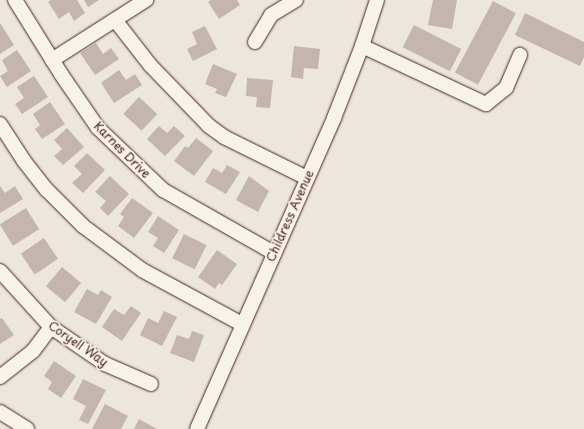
<!DOCTYPE html>
<style>
body{margin:0}
#map{position:relative;width:584px;height:429px;overflow:hidden;background:#ece6dd;font-family:"Playpen Sans",sans-serif}
div>[style]{position:absolute}
.building>*{inset:0;background:#c4b5b0;transform-origin:0 0}
.roads{filter:drop-shadow(0 0 1px #4a1f2b) drop-shadow(0 0 1px #4a1f2b)}
.minor>*{height:14px;margin:-7px;padding:0 7px;transform-origin:7px;border-radius:7px;background:#f7f3e8}
span{translate:-50% -50%;white-space:nowrap;text-align:center;line-height:1.15;-webkit-text-stroke:3.5px #f7f3e8;paint-order:stroke}
.street-label{font-size:12px;color:#4a1f2b}
</style>
<div id="map">
<div class="building">
<div style="clip-path:polygon(51px 0,77px 0,85px 13px,74px 21px,69px 12px,59px 19px,48px 2px)"></div>
<div style="clip-path:polygon(84px 0,99px 0,88px 7px)"></div>
<div style="clip-path:polygon(211px 0,237px 0,240px 5px,219px 19px,208px 2px)"></div>
<div style="clip-path:polygon(433px 0,457px 0,452px 29px,428px 25px)"></div>
<div style="left:493px;top:1px;width:26px;height:81px;rotate:28deg"></div>
<div style="clip-path:polygon(525px 13px,584px 42px,584px 57px,580px 66px,515px 35px)"></div>
<div style="clip-path:polygon(0 23px,14px 45px,0 54px)"></div>
<div style="left:414px;top:25px;width:53px;height:25px;rotate:27deg"></div>
<div style="clip-path:polygon(205px 26px,217px 49px,193px 61px,187px 49px,197px 44px,192px 32px)"></div>
<div style="clip-path:polygon(96px 43px,103px 54px,111px 48px,119px 59px,95px 75px,80px 53px)"></div>
<div style="clip-path:polygon(294px 46px,320px 49px,318px 69px,304px 68px,303px 79px,291px 77px)"></div>
<div style="clip-path:polygon(17px 50px,31px 71px,7px 87px,0 76px,8px 71px,2px 60px)"></div>
<div style="clip-path:polygon(213px 64px,237px 74px,226px 97px,215px 93px,217px 89px,205px 84px)"></div>
<div style="clip-path:polygon(119px 70px,126px 80px,135px 74px,142px 85px,114px 103px,101px 83px)"></div>
<div style="clip-path:polygon(34px 76px,48px 97px,22px 114px,15px 104px,24px 98px,17px 87px)"></div>
<div style="clip-path:polygon(247px 78px,273px 80px,270px 108px,256px 107px,257px 97px,246px 96px)"></div>
<div style="left:139px;top:97px;width:25px;height:23px;rotate:43deg"></div>
<div style="clip-path:polygon(50px 102px,65px 124px,42px 139px,35px 129px,40px 125px,33px 114px)"></div>
<div style="clip-path:polygon(159px 126px,167px 133px,174px 126px,185px 136px,165px 156px,147px 139px)"></div>
<div style="clip-path:polygon(67px 128px,84px 147px,63px 165px,54px 156px,62px 149px,54px 140px)"></div>
<div style="clip-path:polygon(196px 138px,213px 151px,194px 176px,174px 161px,185px 146px,188px 148px)"></div>
<div style="clip-path:polygon(87px 153px,105px 170px,83px 193px,72px 183px,82px 174px,74px 166px)"></div>
<div style="clip-path:polygon(227px 165px,240px 172px,226px 194px,205px 182px,213px 168px,222px 173px)"></div>
<div style="clip-path:polygon(110px 176px,129px 194px,108px 216px,100px 208px,106px 201px,95px 192px)"></div>
<div style="clip-path:polygon(249px 176px,269px 191px,258px 212px,236px 200px)"></div>
<div style="clip-path:polygon(0 186px,5px 193px,15px 186px,23px 199px,0 213px)"></div>
<div style="clip-path:polygon(132px 198px,153px 213px,134px 238px,118px 226px,124px 217px,120px 214px)"></div>
<div style="left:26px;top:208px;width:25px;height:31px;rotate:58deg"></div>
<div style="clip-path:polygon(158px 216px,179px 230px,164px 253px,153px 246px,158px 238px,148px 232px)"></div>
<div style="left:184px;top:234px;width:25px;height:27px;rotate:26deg"></div>
<div style="left:44px;top:238px;width:25px;height:28px;rotate:56deg"></div>
<div style="clip-path:polygon(217px 250px,237px 264px,222px 285px,219px 283px,215px 289px,198px 277px)"></div>
<div style="left:62px;top:267px;width:25px;height:25px;rotate:40deg"></div>
<div style="clip-path:polygon(87px 289px,98px 295px,101px 290px,112px 297px,96px 324px,74px 312px)"></div>
<div style="clip-path:polygon(131px 306px,141px 313px,122px 341px,102px 327px,114px 309px,124px 315px)"></div>
<div style="clip-path:polygon(164px 311px,177px 317px,162px 346px,140px 335px,148px 318px,158px 323px)"></div>
<div style="clip-path:polygon(2px 318px,14px 335px,0 344px,0 319px)"></div>
<div style="clip-path:polygon(192px 331px,204px 335px,194px 362px,170px 353px,177px 335px,189px 339px)"></div>
<div style="clip-path:polygon(54px 361px,76px 376px,61px 398px,48px 389px,52px 382px,44px 376px)"></div>
<div style="clip-path:polygon(83px 379px,106px 390px,88px 424px,79px 420px,86px 406px,73px 399px)"></div>
<div style="clip-path:polygon(105px 404px,128px 416px,121px 429px,92px 429px)"></div>
<div style="clip-path:polygon(139px 419px,157px 429px,134px 429px)"></div>
</div>
<div class="roads">
<div class="minor">
<div style="left:15px;top:0;width:87px;rotate:58.1deg"></div>
<div style="left:61px;top:74px;width:65px;rotate:55.6deg"></div>
<div style="left:98px;top:128px;width:90px;rotate:43.6deg"></div>
<div style="left:163px;top:190px;width:128px;rotate:29.6deg"></div>
<div style="left:115px;top:20px;width:58px;rotate:52deg"></div>
<div style="left:151px;top:66px;width:83px;rotate:46deg"></div>
<div style="left:209px;top:126px;width:19px;rotate:36deg"></div>
<div style="left:224px;top:137px;width:93px;rotate:26.3deg"></div>
<div style="left:255px;top:42px;width:31px;rotate:-59deg"></div>
<div style="left:271px;top:15px;width:29px;rotate:-31deg"></div>
<div style="left:362px;top:46px;width:137px;rotate:25.1deg"></div>
<div style="left:486px;top:104px;width:26px;rotate:-39deg"></div>
<div style="left:506px;top:88px;width:36px;rotate:-67deg"></div>
<div style="left:52px;top:60px;width:112px;rotate:-32.6deg"></div>
<div style="left:0;top:124px;width:44px;rotate:57deg"></div>
<div style="left:24px;top:161px;width:37px;rotate:52deg"></div>
<div style="left:47px;top:190px;width:51px;rotate:45deg"></div>
<div style="left:83px;top:226px;width:74px;rotate:36.7deg"></div>
<div style="left:142px;top:270px;width:114px;rotate:28.4deg"></div>
<div style="left:0;top:271px;width:76px;rotate:47.7deg"></div>
<div style="left:51px;top:327px;width:65px;rotate:34.4deg"></div>
<div style="left:105px;top:364px;width:50px;rotate:23.5deg"></div>
<div style="left:0;top:377px;width:42px;rotate:-38.2deg"></div>
<div style="left:33px;top:351px;width:30px;rotate:-53deg"></div>
<div style="left:0;top:412px;width:32px;rotate:32deg"></div>
<div style="left:197px;top:429px;width:340px;rotate:-66.2deg"></div>
<div style="left:334px;top:118px;width:77px;rotate:-68.7deg"></div>
<div style="left:362px;top:46px;width:48px;rotate:-71.9deg"></div>
</div>
</div>
<div class="street-label">
<span style="left:122px;top:150px;rotate:45deg">Karnes Drive</span>
<span style="left:290px;top:216px;rotate:-66deg">Childress Avenue</span>
<span style="left:78px;top:344px;rotate:35deg">Coryell Way</span>
</div>
</div>
